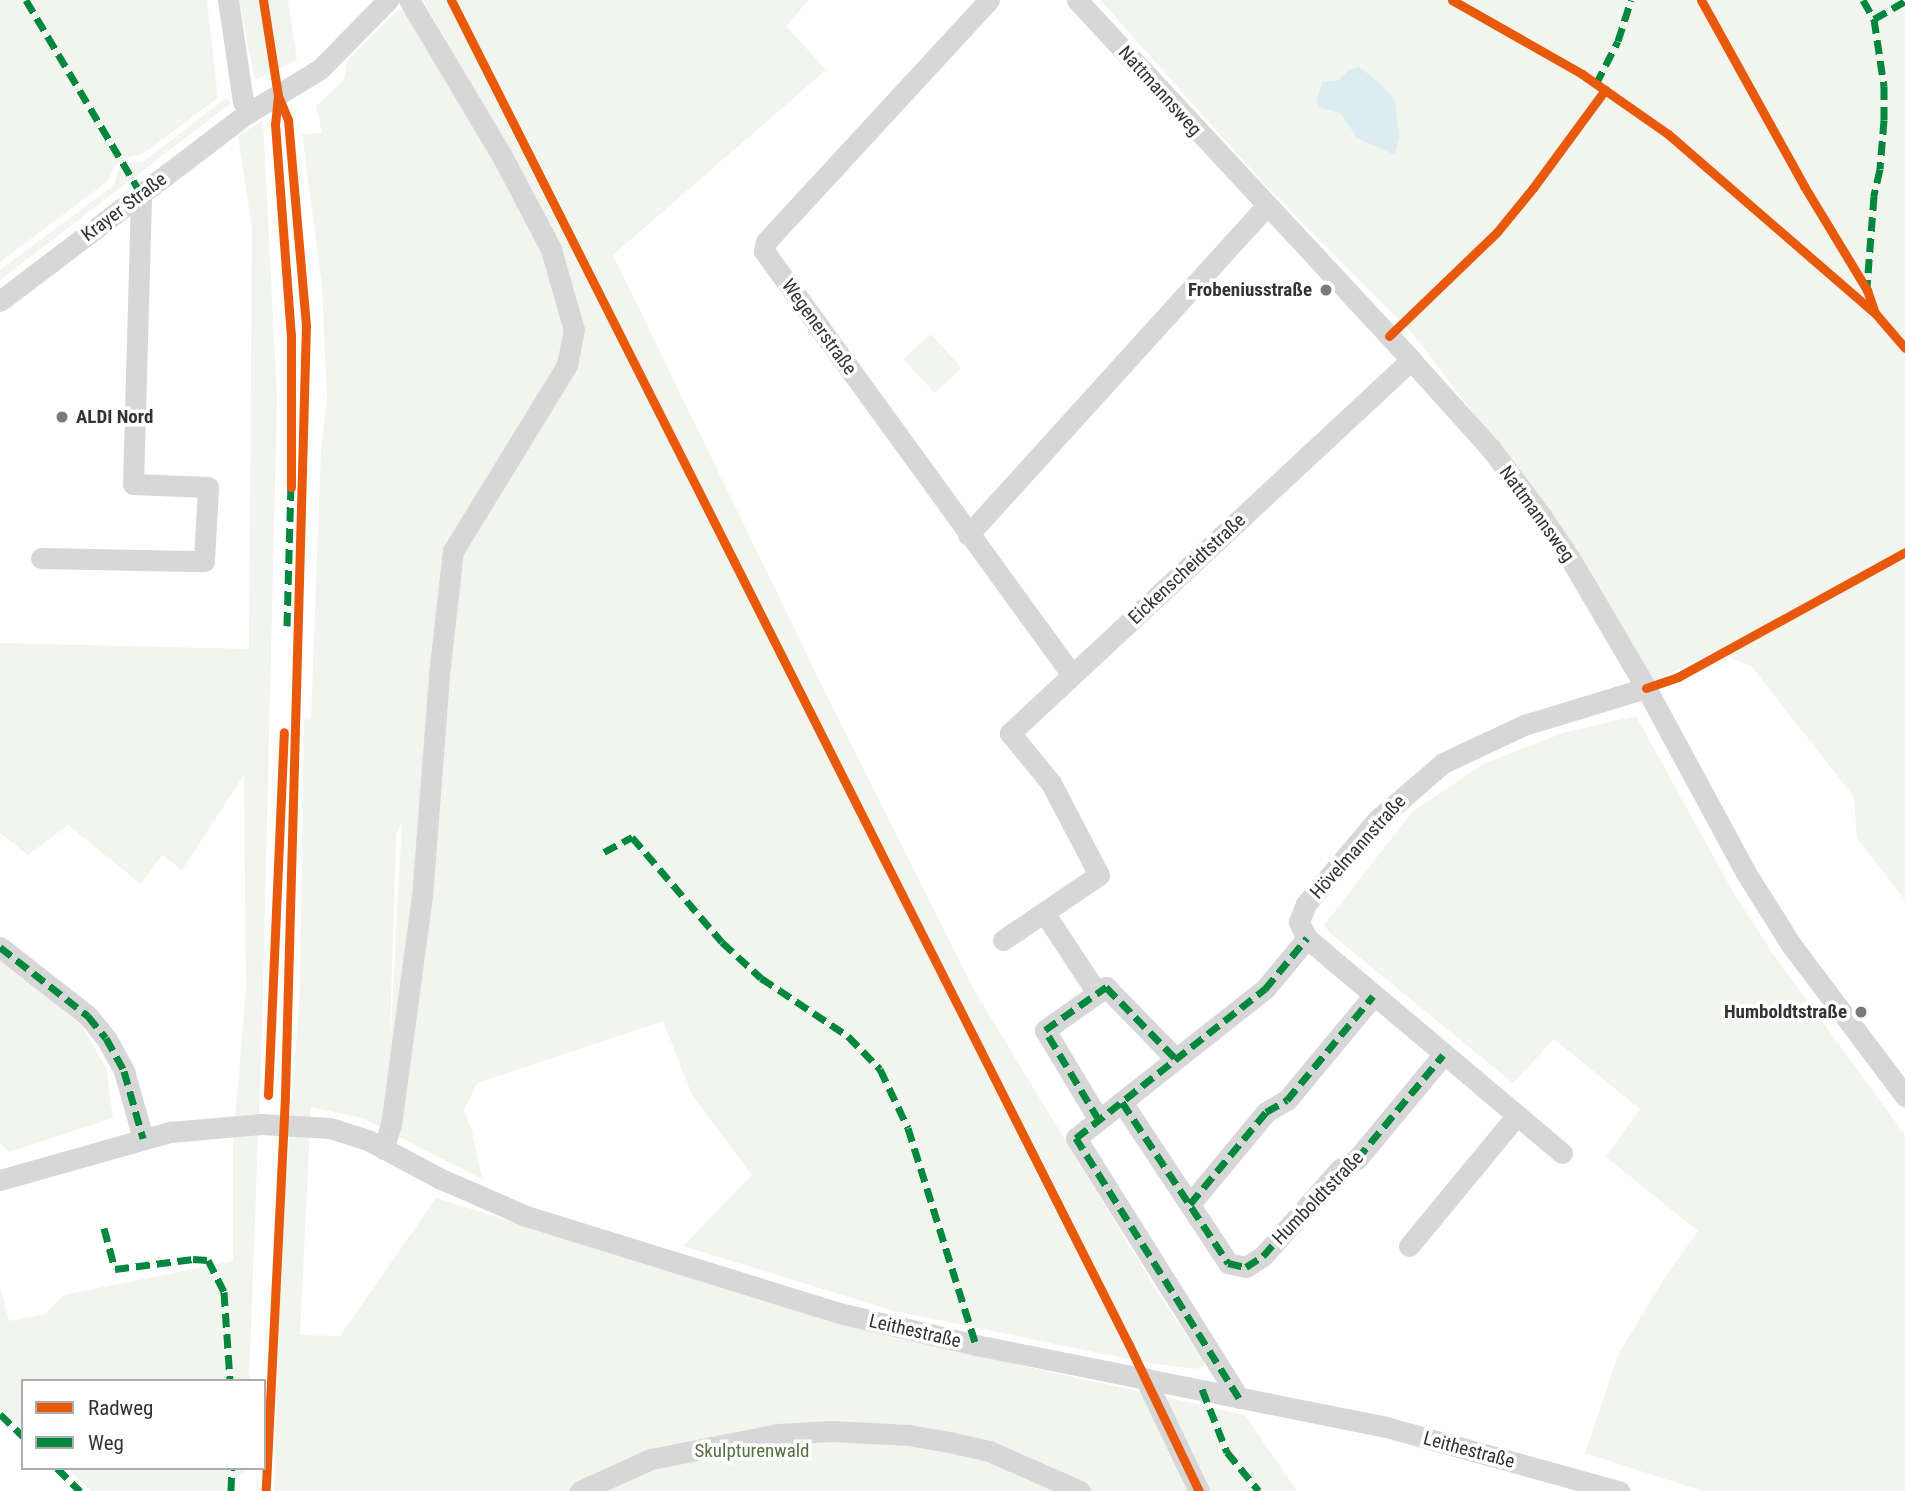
<!DOCTYPE html>
<meta charset="utf-8">
<style>
body{margin:0}
#map{position:relative;width:1905px;height:1491px;overflow:hidden;background:#fff;font-family:"Roboto Condensed",sans-serif}
div>[style]{position:absolute}
.green>*{inset:0;background:#f1f5ed;transform-origin:0 0}
.water>*{inset:0;background:#ddebf3}
.minor>*{height:21px;margin:-10.5px;padding:0 10.5px;transform-origin:10.5px;border-radius:10.5px;background:#d7d7d7}
.quiet>*{height:7px;margin-top:-3.5px;transform-origin:0;background:repeating-linear-gradient(90deg,#00873e 0 14px,transparent 0 21px)}
.cycleway>*{height:9px;margin:-4.5px;padding:0 4.5px;transform-origin:4.5px;border-radius:4.5px;background:#e8590c}
.dots>*{width:19px;height:19px;translate:-50% -50%;box-sizing:border-box;border:4px solid #fff;border-radius:50%}
span{translate:-50% -50%;white-space:nowrap;text-align:center;line-height:1.15;-webkit-text-stroke:7px #fff;paint-order:stroke}
.street-label{font-size:19px;color:#333}
.poi-label{font-size:19px;color:#333;font-weight:700}
.right{translate:-100% -50%;text-align:right}
.left{translate:0 -50%;text-align:left}
.park-label{font-size:19px;color:#56703f}
.legend{position:absolute;left:21px;top:1379px;width:245px;height:91px;box-sizing:border-box;background:#fff;border:2px solid #adadad;margin:0;padding:9px 12px;list-style:none;font-size:21px;color:#333}
.legend li{display:flex;align-items:center;gap:14px;height:35px}
.legend b{width:35px;border:2px solid #adadad}
</style>
<div id="map">
<div class="green">
<div style="clip-path:polygon(0 0,207px 0,218px 98px,141px 155px,130px 156px,114px 166px,108px 181px,0 262px)"></div>
<div style="clip-path:polygon(239px 0,288px 0,297px 60px,255px 80px)"></div>
<div style="clip-path:polygon(evenodd,423px 0,809px 0,786px 26px,826px 70px,613px 255px,830px 702px,977px 995px,1155px 1288px,1204px 1362px,1204px 1366px,1197px 1369px,1149px 1363px,894px 1311px,683px 1246px,752px 1175px,692px 1095px,663px 1021px,477px 1083px,464px 1110px,472px 1131px,482px 1179px,362px 1118px,311px 1107px,300px 1335px,340px 1336px,436px 1198px,793px 1310px,884px 1335px,1141px 1392px,1191px 1491px,274px 1491px,281px 1249px,300px 991px,304px 720px,311px 719px,321px 450px,327px 399px,322px 286px,302px 134px,322px 133px,316px 106px,344px 80px,347px 61px,399px 9px,414px 17px,511px 155px,423px 0,402px 821px,391px 1031px,390px 1031px,396px 835px,402px 821px)"></div>
<div style="clip-path:polygon(1100px 0,1905px 0,1905px 900px,1857px 838px,1854px 797px,1752px 667px,1714px 651px,1649px 684px,1535px 494px,1412px 333px,1267px 187px)"></div>
<div style="clip-path:polygon(226px 98px,231px 103px,0 280px,0 270px,114px 185px,119px 169px,131px 162px,143px 162px)"></div>
<div style="clip-path:polygon(263px 120px,277px 399px,262px 1030px,249px 1381px,23px 1381px,23px 1429px,0 1409px,0 1285px,9px 1321px,46px 1314px,63px 1295px,233px 1261px,233px 1144px,246px 989px,244px 775px,182px 870px,162px 855px,141px 884px,68px 825px,28px 855px,0 833px,0 643px,249px 649px,252px 229px,238px 136px)"></div>
<div style="left:931px;top:334px;width:46px;height:37px;rotate:48deg"></div>
<div style="clip-path:polygon(1636px 716px,1733px 892px,1773px 954px,1905px 1135px,1905px 1491px,1702px 1491px,1585px 1453px,1619px 1353px,1664px 1279px,1698px 1231px,1606px 1157px,1640px 1109px,1554px 1039px,1513px 1083px,1331px 934px,1324px 925px,1412px 812px,1483px 764px,1563px 733px)"></div>
<div style="clip-path:polygon(0 957px,83px 1027px,106px 1068px,113px 1118px,9px 1152px,0 1143px)"></div>
<div style="clip-path:polygon(1165px 1397px,1245px 1415px,1297px 1491px,1203px 1491px)"></div>
<div style="clip-path:polygon(67px 1468px,245px 1468px,245px 1472px,234px 1478px,234px 1491px,91px 1491px)"></div>
</div>
<div class="water">
<div style="clip-path:polygon(1359px 67px,1380px 83px,1395px 101px,1399px 137px,1395px 155px,1357px 138px,1340px 113px,1321px 108px,1316px 102px,1322px 82px,1339px 80px,1350px 69px)"></div>
</div>
<div class="minor">
<div style="left:228px;top:0;width:102px;rotate:81.6deg"></div>
<div style="left:243px;top:101px;width:13px;rotate:67deg"></div>
<div style="left:989px;top:0;width:329px;rotate:132.7deg"></div>
<div style="left:766px;top:242px;width:9px;rotate:103deg"></div>
<div style="left:764px;top:251px;width:524px;rotate:54deg"></div>
<div style="left:1077px;top:0;width:491px;rotate:47.1deg"></div>
<div style="left:1411px;top:360px;width:120px;rotate:48deg"></div>
<div style="left:1491px;top:449px;width:85px;rotate:53.1deg"></div>
<div style="left:1542px;top:517px;width:52px;rotate:56deg"></div>
<div style="left:1571px;top:560px;width:148px;rotate:59.6deg"></div>
<div style="left:1646px;top:688px;width:210px;rotate:61.6deg"></div>
<div style="left:1746px;top:873px;width:86px;rotate:57.8deg"></div>
<div style="left:1792px;top:946px;width:188px;rotate:53deg"></div>
<div style="left:0;top:301px;width:311px;rotate:-37.2deg"></div>
<div style="left:248px;top:113px;width:84px;rotate:-31.4deg"></div>
<div style="left:320px;top:69px;width:97px;rotate:-45.4deg"></div>
<div style="left:968px;top:535px;width:444px;rotate:-47.8deg"></div>
<div style="left:41px;top:558px;width:163px;rotate:1.1deg"></div>
<div style="left:204px;top:561px;width:74px;rotate:-86.9deg"></div>
<div style="left:208px;top:487px;width:75px;rotate:-177.7deg"></div>
<div style="left:133px;top:484px;width:290px;rotate:-88.4deg"></div>
<div style="left:1045px;top:914px;width:95px;rotate:56.6deg"></div>
<div style="left:1003px;top:940px;width:116px;rotate:-34.1deg"></div>
<div style="left:1099px;top:875px;width:104px;rotate:-117.6deg"></div>
<div style="left:1051px;top:783px;width:65px;rotate:-129.4deg"></div>
<div style="left:1010px;top:733px;width:548px;rotate:-42.93deg"></div>
<div style="left:0;top:947px;width:112px;rotate:38.1deg"></div>
<div style="left:88px;top:1016px;width:28px;rotate:51deg"></div>
<div style="left:106px;top:1038px;width:38px;rotate:61deg"></div>
<div style="left:124px;top:1071px;width:70px;rotate:74.2deg"></div>
<div style="left:1122px;top:1102px;width:193px;rotate:56.6deg"></div>
<div style="left:1228px;top:1263px;width:18px;rotate:13deg"></div>
<div style="left:1246px;top:1267px;width:20px;rotate:-33deg"></div>
<div style="left:1263px;top:1256px;width:116px;rotate:-48.5deg"></div>
<div style="left:1340px;top:1169px;width:20px;rotate:-30deg"></div>
<div style="left:1357px;top:1159px;width:135px;rotate:-50.4deg"></div>
<div style="left:1099px;top:1120px;width:105px;rotate:-121deg"></div>
<div style="left:1045px;top:1030px;width:75px;rotate:-35.2deg"></div>
<div style="left:1106px;top:987px;width:100px;rotate:45.8deg"></div>
<div style="left:383px;top:1149px;width:25px;rotate:-72deg"></div>
<div style="left:391px;top:1125px;width:230px;rotate:-82.3deg"></div>
<div style="left:422px;top:897px;width:223px;rotate:-85.6deg"></div>
<div style="left:439px;top:675px;width:125px;rotate:-83.6deg"></div>
<div style="left:453px;top:551px;width:218px;rotate:-58.5deg"></div>
<div style="left:567px;top:365px;width:36px;rotate:-79deg"></div>
<div style="left:574px;top:330px;width:84px;rotate:-105.9deg"></div>
<div style="left:551px;top:249px;width:105px;rotate:-117.8deg"></div>
<div style="left:502px;top:156px;width:182px;rotate:-120.8deg"></div>
<div style="left:1562px;top:1153px;width:334px;rotate:-139.9deg"></div>
<div style="left:1307px;top:938px;width:18px;rotate:-117deg"></div>
<div style="left:1299px;top:922px;width:19px;rotate:-69deg"></div>
<div style="left:1306px;top:904px;width:110px;rotate:-49.8deg"></div>
<div style="left:1377px;top:820px;width:87px;rotate:-40.8deg"></div>
<div style="left:1443px;top:763px;width:89px;rotate:-25.1deg"></div>
<div style="left:1524px;top:725px;width:127px;rotate:-16.9deg"></div>
<div style="left:0;top:1180px;width:177px;rotate:-15.8deg"></div>
<div style="left:170px;top:1132px;width:91px;rotate:-5deg"></div>
<div style="left:261px;top:1124px;width:69px;rotate:3.3deg"></div>
<div style="left:330px;top:1128px;width:40px;rotate:18deg"></div>
<div style="left:368px;top:1140px;width:81px;rotate:28.2deg"></div>
<div style="left:439px;top:1178px;width:95px;rotate:23.6deg"></div>
<div style="left:526px;top:1216px;width:328px;rotate:17.2deg"></div>
<div style="left:839px;top:1313px;width:141px;rotate:13.1deg"></div>
<div style="left:976px;top:1345px;width:418px;rotate:11.3deg"></div>
<div style="left:1386px;top:1427px;width:242px;rotate:15.4deg"></div>
<div style="left:1190px;top:1204px;width:119px;rotate:-50.4deg"></div>
<div style="left:1266px;top:1112px;width:24px;rotate:-30deg"></div>
<div style="left:1287px;top:1100px;width:135px;rotate:-50.4deg"></div>
<div style="left:1409px;top:1246px;width:168px;rotate:-50.5deg"></div>
<div style="left:1145px;top:1378px;width:125px;rotate:64.5deg"></div>
<div style="left:1239px;top:1398px;width:307px;rotate:-122.1deg"></div>
<div style="left:1076px;top:1138px;width:241px;rotate:-38.3deg"></div>
<div style="left:1265px;top:989px;width:66px;rotate:-50.5deg"></div>
<div style="left:580px;top:1491px;width:78px;rotate:-24.3deg"></div>
<div style="left:651px;top:1459px;width:129px;rotate:-11.1deg"></div>
<div style="left:778px;top:1434px;width:54px;rotate:-3.2deg"></div>
<div style="left:832px;top:1431px;width:77px;rotate:3deg"></div>
<div style="left:909px;top:1435px;width:41px;rotate:9.9deg"></div>
<div style="left:949px;top:1442px;width:41px;rotate:12.7deg"></div>
<div style="left:989px;top:1451px;width:99px;rotate:23.7deg"></div>
</div>
<div class="quiet">
<div style="left:26px;top:0;width:226px;rotate:59.3deg"></div>
<div style="left:1863px;top:0;width:22px;rotate:60deg"></div>
<div style="left:1874px;top:19px;width:68px;rotate:81.5deg"></div>
<div style="left:1884px;top:86px;width:34px;rotate:90deg"></div>
<div style="left:1884px;top:120px;width:49px;rotate:94.7deg"></div>
<div style="left:1880px;top:169px;width:28px;rotate:103deg"></div>
<div style="left:1874px;top:196px;width:91px;rotate:94.4deg"></div>
<div style="left:1874px;top:19px;width:36px;rotate:-30deg"></div>
<div style="left:1596px;top:84px;width:48px;rotate:-62.9deg"></div>
<div style="left:1618px;top:41px;width:43px;rotate:-72.4deg"></div>
<div style="left:287px;top:626px;width:143px;rotate:-88.4deg"></div>
<div style="left:604px;top:852px;width:32px;rotate:-28deg"></div>
<div style="left:632px;top:837px;width:138px;rotate:49.4deg"></div>
<div style="left:722px;top:942px;width:53px;rotate:42.7deg"></div>
<div style="left:761px;top:978px;width:105px;rotate:33.7deg"></div>
<div style="left:848px;top:1036px;width:46px;rotate:45.9deg"></div>
<div style="left:880px;top:1069px;width:65px;rotate:64.6deg"></div>
<div style="left:908px;top:1128px;width:227px;rotate:72.6deg"></div>
<div style="left:0;top:947px;width:112px;rotate:38.1deg"></div>
<div style="left:88px;top:1016px;width:28px;rotate:51deg"></div>
<div style="left:106px;top:1038px;width:38px;rotate:61deg"></div>
<div style="left:124px;top:1071px;width:70px;rotate:74.2deg"></div>
<div style="left:1122px;top:1102px;width:193px;rotate:56.6deg"></div>
<div style="left:1228px;top:1263px;width:18px;rotate:13deg"></div>
<div style="left:1246px;top:1267px;width:20px;rotate:-33deg"></div>
<div style="left:1263px;top:1256px;width:116px;rotate:-48.5deg"></div>
<div style="left:1340px;top:1169px;width:20px;rotate:-30deg"></div>
<div style="left:1357px;top:1159px;width:135px;rotate:-50.4deg"></div>
<div style="left:1099px;top:1120px;width:105px;rotate:-121deg"></div>
<div style="left:1045px;top:1030px;width:75px;rotate:-35.2deg"></div>
<div style="left:1106px;top:987px;width:100px;rotate:45.8deg"></div>
<div style="left:1190px;top:1204px;width:119px;rotate:-50.4deg"></div>
<div style="left:1266px;top:1112px;width:24px;rotate:-30deg"></div>
<div style="left:1287px;top:1100px;width:135px;rotate:-50.4deg"></div>
<div style="left:104px;top:1228px;width:42px;rotate:75deg"></div>
<div style="left:115px;top:1269px;width:79px;rotate:-7.3deg"></div>
<div style="left:193px;top:1259px;width:15px;rotate:4deg"></div>
<div style="left:208px;top:1260px;width:36px;rotate:63deg"></div>
<div style="left:224px;top:1292px;width:89px;rotate:86.1deg"></div>
<div style="left:1202px;top:1389px;width:68px;rotate:68.4deg"></div>
<div style="left:1227px;top:1452px;width:50px;rotate:50.6deg"></div>
<div style="left:1239px;top:1398px;width:307px;rotate:-122.1deg"></div>
<div style="left:1076px;top:1138px;width:241px;rotate:-38.3deg"></div>
<div style="left:1265px;top:989px;width:66px;rotate:-50.5deg"></div>
<div style="left:0;top:1414px;width:32px;rotate:44deg"></div>
<div style="left:57px;top:1468px;width:33px;rotate:45deg"></div>
<div style="left:231px;top:1491px;width:23px;rotate:-88deg"></div>
</div>
<div class="cycleway">
<div style="left:263px;top:0;width:97px;rotate:81.1deg"></div>
<div style="left:278px;top:96px;width:26px;rotate:67deg"></div>
<div style="left:288px;top:120px;width:205px;rotate:85deg"></div>
<div style="left:306px;top:324px;width:772px;rotate:91.56deg"></div>
<div style="left:285px;top:1096px;width:395px;rotate:92.8deg"></div>
<div style="left:451px;top:0;width:1506px;rotate:63.25deg"></div>
<div style="left:1129px;top:1345px;width:162px;rotate:64.4deg"></div>
<div style="left:1452px;top:0;width:150px;rotate:29.6deg"></div>
<div style="left:1582px;top:74px;width:105px;rotate:34.9deg"></div>
<div style="left:1668px;top:134px;width:274px;rotate:40.9deg"></div>
<div style="left:1875px;top:313px;width:46px;rotate:49.4deg"></div>
<div style="left:1701px;top:0;width:213px;rotate:61deg"></div>
<div style="left:1804px;top:186px;width:122px;rotate:58.8deg"></div>
<div style="left:1867px;top:290px;width:24px;rotate:71deg"></div>
<div style="left:278px;top:96px;width:28px;rotate:96deg"></div>
<div style="left:275px;top:124px;width:212px;rotate:85.7deg"></div>
<div style="left:291px;top:335px;width:152px;rotate:90deg"></div>
<div style="left:1389px;top:336px;width:150px;rotate:-43.9deg"></div>
<div style="left:1497px;top:232px;width:57px;rotate:-50.7deg"></div>
<div style="left:1533px;top:188px;width:122px;rotate:-53.7deg"></div>
<div style="left:1646px;top:688px;width:34px;rotate:-19deg"></div>
<div style="left:1678px;top:677px;width:259px;rotate:-28.8deg"></div>
<div style="left:268px;top:1095px;width:363px;rotate:-87.5deg"></div>
</div>
<div class="dots">
<div style="left:1326px;top:290px;background:#7a7a7a"></div>
<div style="left:62px;top:417px;background:#7a7a7a"></div>
<div style="left:1861px;top:1012px;background:#7a7a7a"></div>
</div>
<div class="street-label">
<span style="left:1160px;top:91px;rotate:48deg">Nattmannsweg</span>
<span style="left:124px;top:207px;rotate:-37deg">Krayer Straße</span>
<span style="left:819px;top:327px;rotate:54deg">Wegenerstraße</span>
<span style="left:1537px;top:514px;rotate:54deg">Nattmannsweg</span>
<span style="left:1187px;top:569px;rotate:-43deg">Eickenscheidtstraße</span>
<span style="left:1358px;top:847px;rotate:-48deg">Hövelmannstraße</span>
<span style="left:1318px;top:1198px;rotate:-46deg">Humboldtstraße</span>
<span style="left:915px;top:1331px;rotate:13deg">Leithestraße</span>
<span style="left:1469px;top:1450px;rotate:15deg">Leithestraße</span>
</div>
<div class="poi-label">
<span class="right" style="left:1312px;top:290px">Frobeniusstraße</span>
<span class="left" style="left:76px;top:417px">ALDI Nord</span>
<span class="right" style="left:1847px;top:1012px">Humboldtstraße</span>
</div>
<div class="park-label">
<span style="left:752px;top:1451px">Skulpturenwald</span>
</div>
<ul class="legend">
<li><b style="height:9px;background:#e8590c"></b>Radweg</li>
<li><b style="height:9px;background:#00873e"></b>Weg</li>
</ul>
</div>
